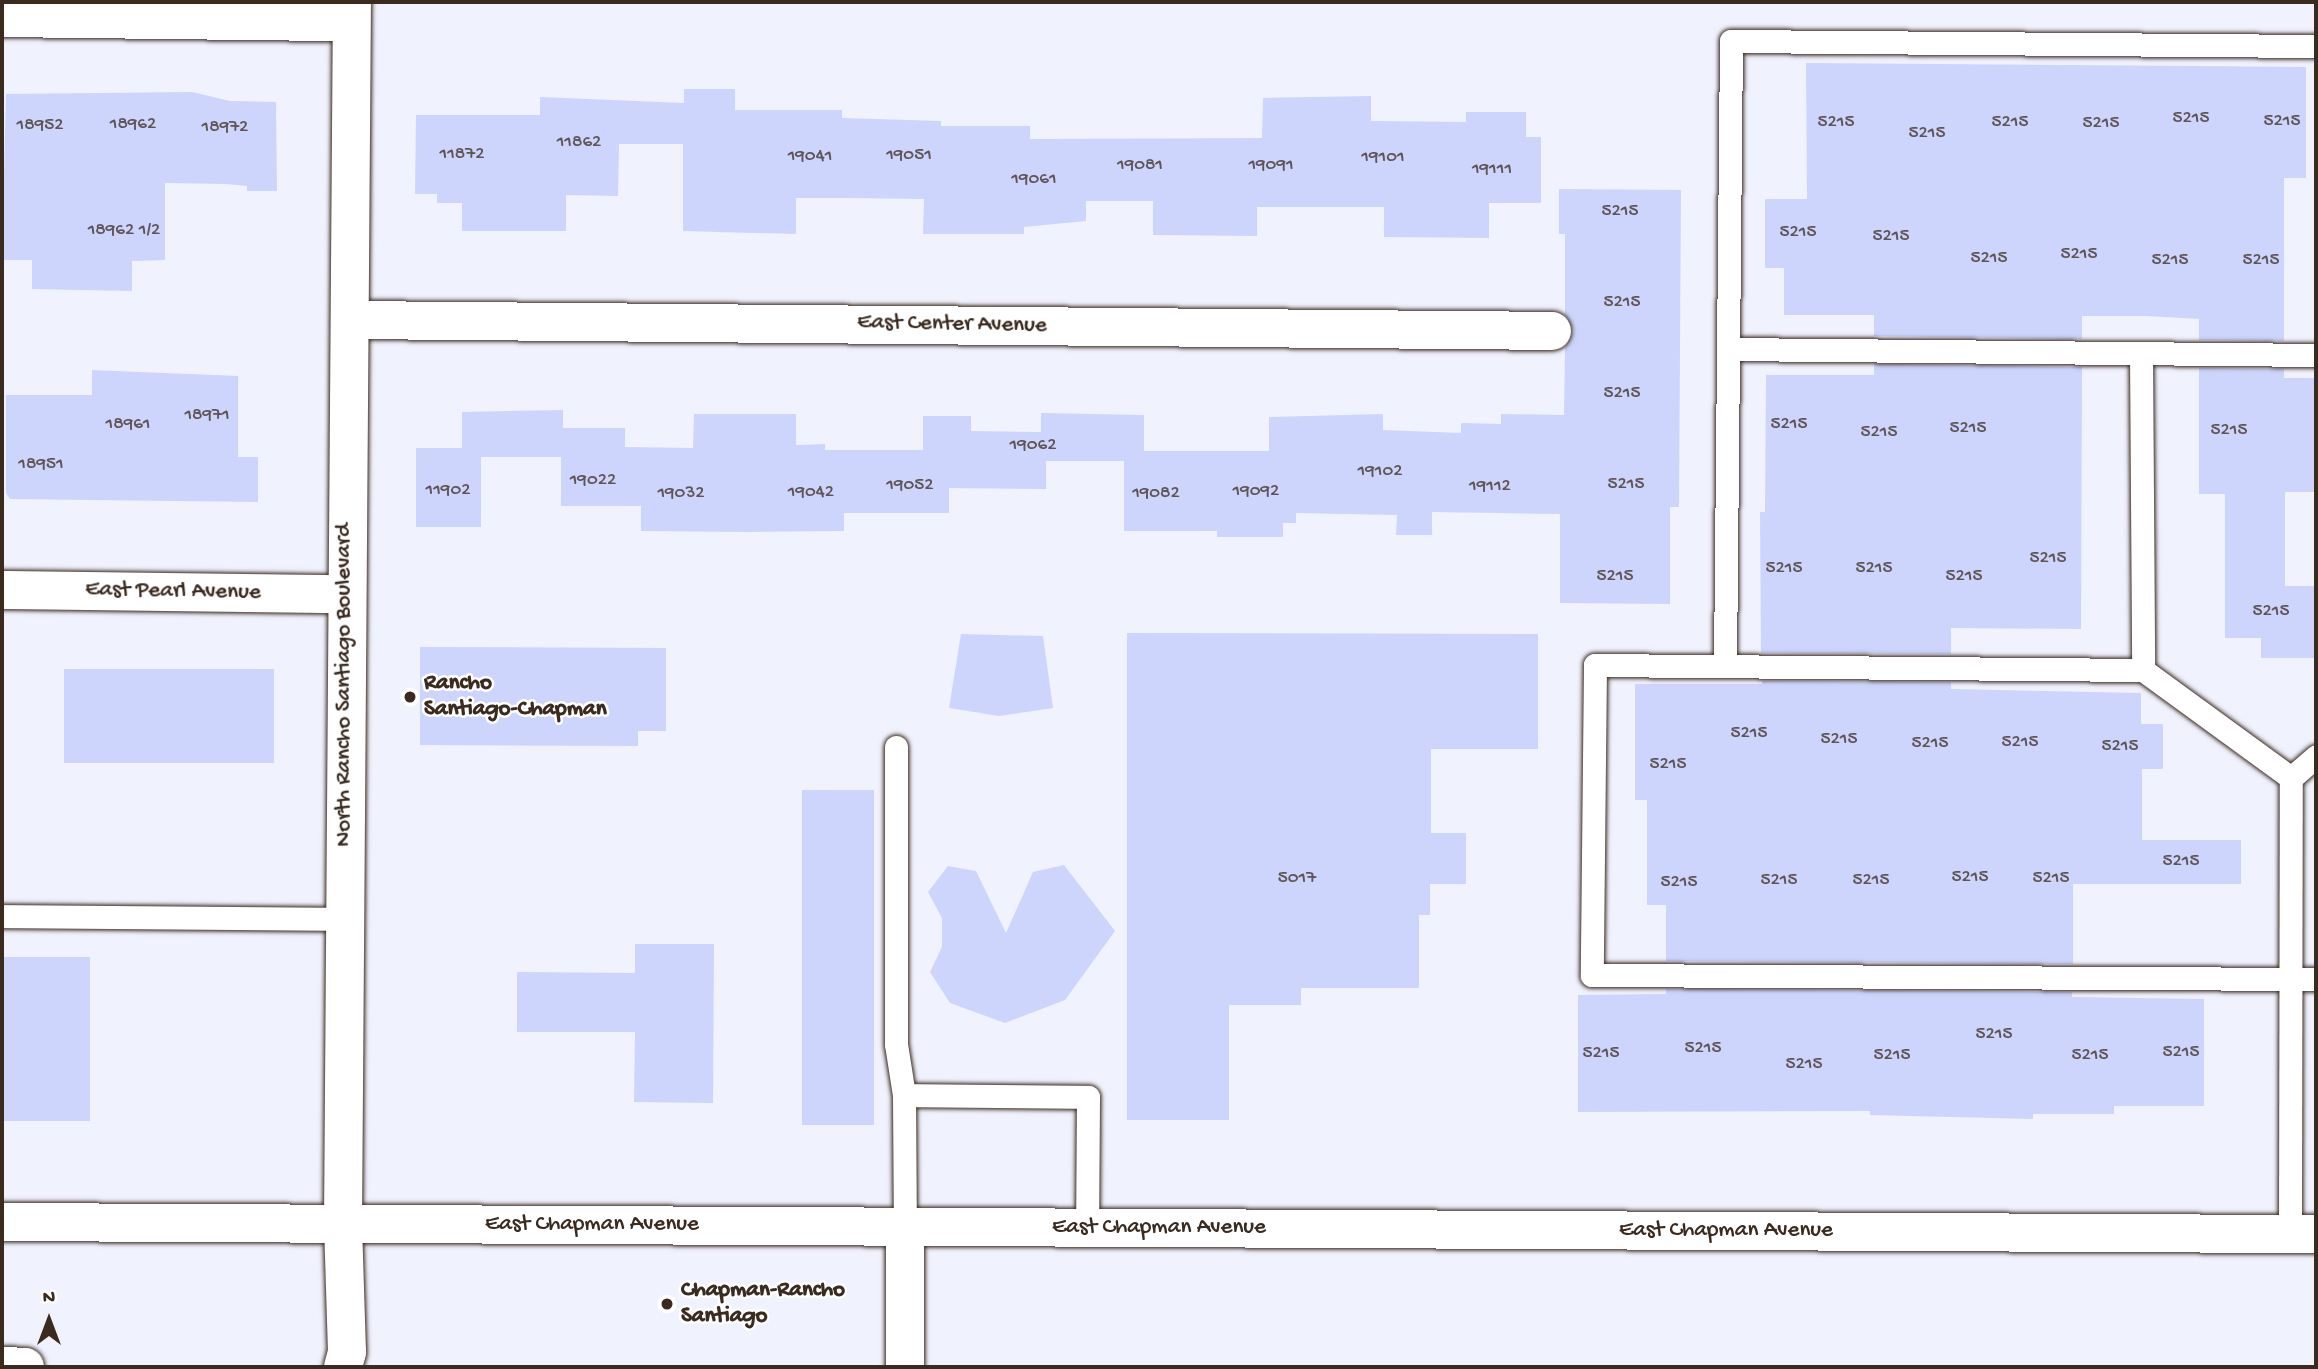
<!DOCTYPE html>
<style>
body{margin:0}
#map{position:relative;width:2318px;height:1369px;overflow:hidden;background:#f0f2fe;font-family:"Gochi Hand",sans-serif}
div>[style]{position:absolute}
.building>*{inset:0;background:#cdd5fd;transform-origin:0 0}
.roads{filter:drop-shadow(0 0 2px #3b2a1e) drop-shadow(0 0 2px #3b2a1e)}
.service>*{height:23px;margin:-11.5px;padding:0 11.5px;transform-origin:11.5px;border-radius:11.5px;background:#fff}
.minor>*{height:38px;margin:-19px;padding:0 19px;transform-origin:19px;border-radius:19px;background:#fff}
.tertiary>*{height:38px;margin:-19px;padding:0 19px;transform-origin:19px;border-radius:19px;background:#fff}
.primary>*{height:38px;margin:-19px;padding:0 19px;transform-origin:19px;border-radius:19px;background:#fff}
.dots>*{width:19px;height:19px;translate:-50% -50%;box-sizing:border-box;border:4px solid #fff;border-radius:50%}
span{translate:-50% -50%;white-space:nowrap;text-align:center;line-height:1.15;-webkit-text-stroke:5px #fff;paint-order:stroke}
.number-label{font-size:19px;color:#605556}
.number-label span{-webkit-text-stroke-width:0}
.street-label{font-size:23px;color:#3b2a1e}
.poi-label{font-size:23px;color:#3b2a1e;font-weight:700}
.left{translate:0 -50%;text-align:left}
.frame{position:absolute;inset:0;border:4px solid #3b2a1e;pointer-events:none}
.north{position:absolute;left:14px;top:1285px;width:70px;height:70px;-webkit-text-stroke:5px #fff;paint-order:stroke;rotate:0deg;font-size:19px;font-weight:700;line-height:28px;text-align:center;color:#3b2a1e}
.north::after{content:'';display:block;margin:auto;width:24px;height:32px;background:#3b2a1e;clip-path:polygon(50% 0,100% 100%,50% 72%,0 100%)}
</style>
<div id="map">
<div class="building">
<div style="clip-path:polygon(1806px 63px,2306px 67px,2306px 178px,2284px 178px,2284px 341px,2199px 340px,2199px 319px,2147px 316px,2082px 316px,2082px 339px,1874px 336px,1874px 315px,1784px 315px,1784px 268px,1765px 268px,1765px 199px,1807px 199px)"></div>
<div style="clip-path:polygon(684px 89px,735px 89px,735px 110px,842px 110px,842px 118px,941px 121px,941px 126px,1030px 126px,1030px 139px,1262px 138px,1263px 98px,1371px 96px,1371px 121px,1466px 122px,1466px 112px,1526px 112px,1526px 137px,1541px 137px,1541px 203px,1489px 203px,1489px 238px,1384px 237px,1384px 207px,1257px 207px,1257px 236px,1153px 235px,1153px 201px,1086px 201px,1086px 221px,1024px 227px,1024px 234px,923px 234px,924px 199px,847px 198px,796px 198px,796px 234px,683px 231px,683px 144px,619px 144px,618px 196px,566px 195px,566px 231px,462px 231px,462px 203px,437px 203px,437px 194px,415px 194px,416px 115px,540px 115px,540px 97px,684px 103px)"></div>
<div style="clip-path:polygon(192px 92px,230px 101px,276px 102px,277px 191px,247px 191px,247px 186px,227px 184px,165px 183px,165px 260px,132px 261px,132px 291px,32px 289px,32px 260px,2px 260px,6px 94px)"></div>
<div style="clip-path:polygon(1559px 189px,1681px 190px,1679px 507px,1670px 507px,1670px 604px,1560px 603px,1560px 514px,1432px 512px,1432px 535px,1396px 535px,1397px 515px,1296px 513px,1296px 523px,1283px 523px,1283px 537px,1217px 537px,1217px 531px,1124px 531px,1124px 461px,1046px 461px,1046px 489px,949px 488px,949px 513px,844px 513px,844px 531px,749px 532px,641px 531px,641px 506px,561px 506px,561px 457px,481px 457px,481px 527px,416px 527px,416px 448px,462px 448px,462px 412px,563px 410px,563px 428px,625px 428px,625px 447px,693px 448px,694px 414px,796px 414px,796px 445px,825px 444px,825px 450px,923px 450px,923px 416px,971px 416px,971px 431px,1041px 432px,1041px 413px,1144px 415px,1144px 451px,1269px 451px,1269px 417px,1383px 414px,1383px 430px,1461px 433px,1461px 423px,1501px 424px,1501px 414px,1564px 415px,1565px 348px,1574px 331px,1565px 314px,1565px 234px,1559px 234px)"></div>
<div style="clip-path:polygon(1874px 364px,2082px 367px,2081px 629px,1951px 628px,1951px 654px,1761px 653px,1760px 512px,1765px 512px,1766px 375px,1874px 375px)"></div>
<div style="clip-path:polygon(2199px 368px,2284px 369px,2284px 378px,2316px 378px,2316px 492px,2285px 492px,2285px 586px,2316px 586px,2316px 658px,2261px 658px,2261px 638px,2225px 638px,2225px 494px,2199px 494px)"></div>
<div style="clip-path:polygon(92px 370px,238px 376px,238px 457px,258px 457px,258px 502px,10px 499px,6px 493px,6px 395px,92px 395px)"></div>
<div style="clip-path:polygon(1127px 633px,1538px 634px,1538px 749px,1431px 749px,1431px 833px,1466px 833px,1466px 884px,1430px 884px,1430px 915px,1419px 915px,1419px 988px,1301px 988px,1301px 1005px,1229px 1005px,1229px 1120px,1127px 1120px)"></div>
<div style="clip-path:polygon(961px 634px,1043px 636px,1053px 708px,999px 716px,949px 708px)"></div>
<div style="clip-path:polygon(420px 647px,666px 648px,666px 731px,638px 731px,638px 746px,420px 745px)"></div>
<div style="left:64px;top:669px;width:210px;height:94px"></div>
<div style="clip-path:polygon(1762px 681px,1951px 682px,1951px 689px,2141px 693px,2141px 724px,2163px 724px,2163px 769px,2142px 769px,2142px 840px,2241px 840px,2241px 884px,2073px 884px,2073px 964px,1666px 961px,1666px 905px,1647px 905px,1647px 800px,1635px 800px,1635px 684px,1762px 684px)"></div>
<div style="left:802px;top:790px;width:72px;height:335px"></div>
<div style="clip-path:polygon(1064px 865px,1115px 931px,1065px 1000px,1005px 1023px,950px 1003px,930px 972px,942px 947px,942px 918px,928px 892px,948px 866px,976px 871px,1006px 933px,1033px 872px)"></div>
<div style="clip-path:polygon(635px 944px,714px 944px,713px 1103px,634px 1102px,635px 1032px,517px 1032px,517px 972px,635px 973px)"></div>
<div style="left:2px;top:957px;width:88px;height:164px"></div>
<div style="clip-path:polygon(1666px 989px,2072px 992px,2072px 997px,2204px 999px,2204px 1106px,2114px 1106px,2114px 1114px,2033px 1114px,2033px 1119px,1870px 1115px,1870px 1111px,1578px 1112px,1578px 995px,1666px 994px)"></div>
</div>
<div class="roads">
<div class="service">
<div style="left:1728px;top:349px;width:588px;rotate:0.58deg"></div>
<div style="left:2141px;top:353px;width:317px;rotate:89.6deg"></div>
<div style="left:2143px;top:670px;width:183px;rotate:36.1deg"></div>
<div style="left:2291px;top:778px;width:33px;rotate:-41deg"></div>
<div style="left:1725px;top:666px;width:625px;rotate:-89.45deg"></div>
<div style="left:1731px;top:41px;width:585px;rotate:0.49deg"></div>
<div style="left:2143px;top:670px;width:548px;rotate:-179.48deg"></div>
<div style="left:1595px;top:665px;width:310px;rotate:90.6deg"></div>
<div style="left:1592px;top:975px;width:724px;rotate:0.32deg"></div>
<div style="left:896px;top:747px;width:297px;rotate:90deg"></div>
<div style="left:896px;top:1044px;width:52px;rotate:81.1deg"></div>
<div style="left:904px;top:1095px;width:131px;rotate:89.6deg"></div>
<div style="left:2px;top:916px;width:342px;rotate:0.5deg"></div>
<div style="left:904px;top:1095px;width:184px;rotate:0.6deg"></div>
<div style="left:1088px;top:1097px;width:130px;rotate:90.4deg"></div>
<div style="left:2290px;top:1233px;width:455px;rotate:-89.9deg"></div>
</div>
<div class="minor">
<div style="left:2px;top:18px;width:349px;rotate:0.7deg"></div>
<div style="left:351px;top:320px;width:1201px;rotate:0.52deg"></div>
<div style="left:2px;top:590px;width:342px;rotate:0.7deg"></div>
<div style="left:2px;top:1366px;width:23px;rotate:2deg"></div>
<div style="left:343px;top:1367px;width:16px;rotate:-75deg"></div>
<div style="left:347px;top:1352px;width:129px;rotate:-91.8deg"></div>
<div style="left:905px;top:1367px;width:141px;rotate:-90deg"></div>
</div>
<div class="tertiary">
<div style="left:343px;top:1223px;width:1221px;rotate:-89.58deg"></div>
</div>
<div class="primary">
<div style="left:2px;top:1222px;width:2314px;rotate:0.3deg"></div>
</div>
</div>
<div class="dots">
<div style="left:410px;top:697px;background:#3b2a1e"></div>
<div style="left:667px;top:1304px;background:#3b2a1e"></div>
</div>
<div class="number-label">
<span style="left:2191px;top:119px">5215</span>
<span style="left:2282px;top:122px">5215</span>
<span style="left:1836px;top:123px">5215</span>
<span style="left:2010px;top:123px">5215</span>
<span style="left:2101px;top:124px">5215</span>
<span style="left:133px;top:125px">18962</span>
<span style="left:40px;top:126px">18952</span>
<span style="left:225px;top:128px">18972</span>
<span style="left:1927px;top:134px">5215</span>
<span style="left:579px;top:143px">11862</span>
<span style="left:462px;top:155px">11872</span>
<span style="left:909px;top:156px">19051</span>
<span style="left:810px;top:157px">19041</span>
<span style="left:1383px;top:158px">19101</span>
<span style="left:1140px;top:166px">19081</span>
<span style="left:1271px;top:166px">19091</span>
<span style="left:1492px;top:170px">19111</span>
<span style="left:1034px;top:180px">19061</span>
<span style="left:1620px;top:212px">5215</span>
<span style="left:124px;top:231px">18962 1/2</span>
<span style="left:1798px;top:233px">5215</span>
<span style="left:1891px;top:237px">5215</span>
<span style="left:2079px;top:255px">5215</span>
<span style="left:1989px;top:259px">5215</span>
<span style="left:2170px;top:261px">5215</span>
<span style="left:2261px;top:261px">5215</span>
<span style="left:1622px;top:303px">5215</span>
<span style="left:1622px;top:394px">5215</span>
<span style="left:207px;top:416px">18971</span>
<span style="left:128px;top:425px">18961</span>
<span style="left:1789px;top:425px">5215</span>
<span style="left:1968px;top:429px">5215</span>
<span style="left:2229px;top:431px">5215</span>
<span style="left:1879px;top:433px">5215</span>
<span style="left:1033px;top:446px">19062</span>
<span style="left:41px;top:465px">18951</span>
<span style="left:1380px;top:472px">19102</span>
<span style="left:593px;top:481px">19022</span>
<span style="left:1626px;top:485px">5215</span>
<span style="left:910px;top:486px">19052</span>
<span style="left:1490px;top:487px">19112</span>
<span style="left:448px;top:491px">11902</span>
<span style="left:1256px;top:492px">19092</span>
<span style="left:811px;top:493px">19042</span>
<span style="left:681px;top:494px">19032</span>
<span style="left:1156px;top:494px">19082</span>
<span style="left:2048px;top:559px">5215</span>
<span style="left:1784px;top:569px">5215</span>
<span style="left:1874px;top:569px">5215</span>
<span style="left:1615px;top:577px">5215</span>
<span style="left:1964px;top:577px">5215</span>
<span style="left:2271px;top:612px">5215</span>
<span style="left:1749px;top:734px">5215</span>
<span style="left:1839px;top:740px">5215</span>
<span style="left:2020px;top:743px">5215</span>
<span style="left:1930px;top:744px">5215</span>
<span style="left:2120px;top:747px">5215</span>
<span style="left:1668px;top:765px">5215</span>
<span style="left:2181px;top:862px">5215</span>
<span style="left:1970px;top:878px">5215</span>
<span style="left:1297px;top:879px">5017</span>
<span style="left:2051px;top:879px">5215</span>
<span style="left:1779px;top:881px">5215</span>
<span style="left:1871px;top:881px">5215</span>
<span style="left:1679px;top:883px">5215</span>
<span style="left:1994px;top:1035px">5215</span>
<span style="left:1703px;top:1049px">5215</span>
<span style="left:2181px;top:1053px">5215</span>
<span style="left:1601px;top:1054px">5215</span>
<span style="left:1892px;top:1056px">5215</span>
<span style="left:2090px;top:1056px">5215</span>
<span style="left:1804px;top:1065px">5215</span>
</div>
<div class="street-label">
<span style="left:952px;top:325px;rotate:1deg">East Center Avenue</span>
<span style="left:173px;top:592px;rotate:1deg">East Pearl Avenue</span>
<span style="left:345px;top:685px;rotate:-90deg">North Rancho Santiago Boulevard</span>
<span style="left:592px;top:1225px">East Chapman Avenue</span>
<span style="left:1159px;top:1228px">East Chapman Avenue</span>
<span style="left:1726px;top:1231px">East Chapman Avenue</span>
</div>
<div class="poi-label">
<span class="left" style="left:424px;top:697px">Rancho<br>Santiago-Chapman</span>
<span class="left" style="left:681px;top:1304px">Chapman-Rancho<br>Santiago</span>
</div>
<div class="frame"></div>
<div class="north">N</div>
</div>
